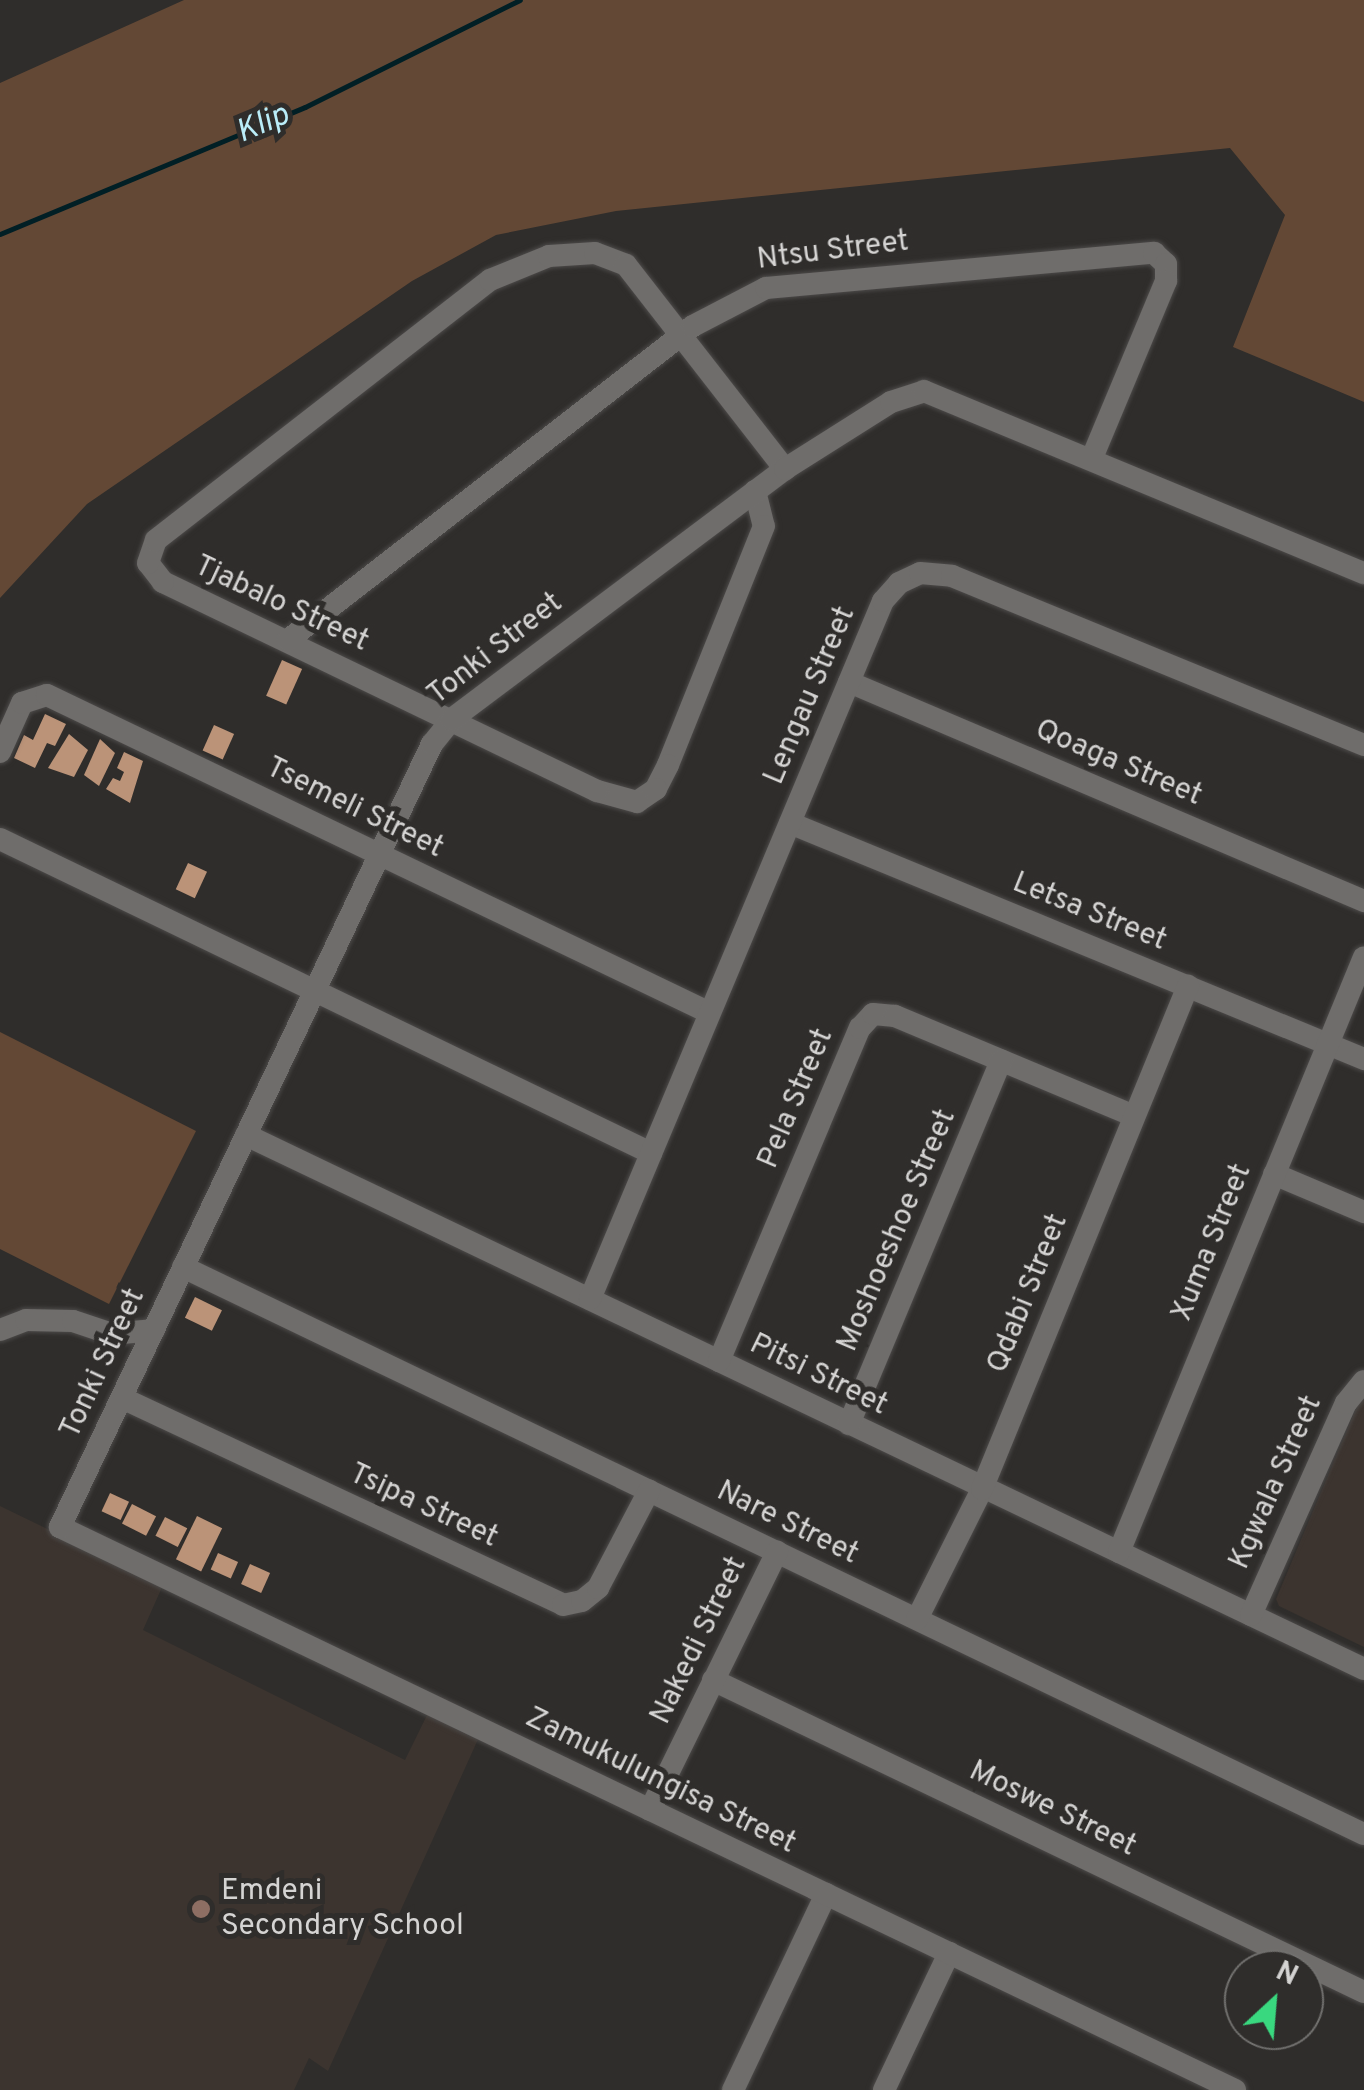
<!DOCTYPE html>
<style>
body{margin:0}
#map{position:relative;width:1364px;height:2090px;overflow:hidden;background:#2f2d2b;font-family:Overpass,sans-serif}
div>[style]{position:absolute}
.built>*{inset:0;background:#3c342f}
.green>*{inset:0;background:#634835}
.stream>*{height:5px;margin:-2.5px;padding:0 2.5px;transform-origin:2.5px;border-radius:2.5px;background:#011f25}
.building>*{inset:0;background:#bb9378;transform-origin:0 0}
.roads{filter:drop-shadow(0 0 2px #4c4a49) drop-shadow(0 0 2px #4c4a49)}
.minor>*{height:22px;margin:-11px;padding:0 11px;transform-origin:11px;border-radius:11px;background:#6f6d6b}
.dots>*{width:28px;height:28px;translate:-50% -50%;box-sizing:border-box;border:5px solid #2f2d2b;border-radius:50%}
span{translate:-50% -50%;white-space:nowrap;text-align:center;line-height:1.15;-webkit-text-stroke:10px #2f2d2b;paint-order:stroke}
.street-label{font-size:30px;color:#d5d4d3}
.poi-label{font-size:30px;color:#d5d4d3}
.left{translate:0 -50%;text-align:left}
.water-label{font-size:32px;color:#baedf9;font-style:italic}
.north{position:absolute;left:1224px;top:1950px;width:100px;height:100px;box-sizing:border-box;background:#2f2d2b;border:2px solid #71706e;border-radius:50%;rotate:26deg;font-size:28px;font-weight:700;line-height:40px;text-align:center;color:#d5d4d3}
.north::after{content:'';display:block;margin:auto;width:35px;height:45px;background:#39d87f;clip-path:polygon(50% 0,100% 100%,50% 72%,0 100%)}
</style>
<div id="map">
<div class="built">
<div style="clip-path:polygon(1364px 1390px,1364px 1647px,1279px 1606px,1276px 1599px)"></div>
<div style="clip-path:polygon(0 1506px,163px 1585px,143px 1630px,405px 1760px,428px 1713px,480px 1735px,328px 2071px,309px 2058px,294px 2090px,0 2090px)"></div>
</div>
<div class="green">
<div style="clip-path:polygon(184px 0,1364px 0,1364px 402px,1233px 347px,1285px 215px,1230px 148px,616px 211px,496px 235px,412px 281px,87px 504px,0 598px,0 83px)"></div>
<div style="clip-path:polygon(0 1032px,196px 1131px,109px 1304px,0 1249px)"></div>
</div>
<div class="stream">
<div style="left:0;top:234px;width:330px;rotate:-22.6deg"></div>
<div style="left:305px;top:107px;width:240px;rotate:-26.5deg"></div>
</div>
<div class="building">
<div style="left:282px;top:660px;width:22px;height:39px;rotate:24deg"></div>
<div style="clip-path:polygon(45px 714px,66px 724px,55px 746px,47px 743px,35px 768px,14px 758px,24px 735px,33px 740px)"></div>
<div style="left:214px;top:725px;width:22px;height:28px;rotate:24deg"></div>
<div style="clip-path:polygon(69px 734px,88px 750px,74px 777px,48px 768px)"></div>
<div style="clip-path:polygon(100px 739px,115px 753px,99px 786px,84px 775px)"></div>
<div style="clip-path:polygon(124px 752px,143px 761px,130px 803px,106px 789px,113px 778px,120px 781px,124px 772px,117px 768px)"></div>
<div style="left:188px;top:863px;width:21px;height:29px;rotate:25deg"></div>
<div style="left:195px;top:1297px;width:30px;height:23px;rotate:26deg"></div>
<div style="left:110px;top:1493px;width:21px;height:20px;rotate:25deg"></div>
<div style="left:132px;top:1504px;width:27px;height:22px;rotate:27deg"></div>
<div style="left:197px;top:1516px;width:28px;height:48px;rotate:26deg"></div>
<div style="left:165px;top:1517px;width:25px;height:21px;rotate:27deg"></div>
<div style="left:218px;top:1553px;width:22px;height:18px;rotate:24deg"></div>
<div style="left:250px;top:1564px;width:22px;height:22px;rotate:24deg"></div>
</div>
<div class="roads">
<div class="minor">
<div style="left:755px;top:491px;width:36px;rotate:76deg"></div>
<div style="left:764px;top:526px;width:258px;rotate:111.9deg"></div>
<div style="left:668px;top:765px;width:27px;rotate:117deg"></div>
<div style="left:656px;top:789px;width:23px;rotate:146deg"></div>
<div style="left:637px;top:802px;width:41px;rotate:-164.6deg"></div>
<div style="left:597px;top:791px;width:482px;rotate:-154.3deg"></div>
<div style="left:163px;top:582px;width:24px;rotate:-128deg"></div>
<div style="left:148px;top:563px;width:24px;rotate:-71deg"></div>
<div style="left:156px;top:540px;width:423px;rotate:-37.9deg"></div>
<div style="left:490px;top:280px;width:64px;rotate:-22.1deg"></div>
<div style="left:549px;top:256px;width:46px;rotate:-3.7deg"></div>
<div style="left:595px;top:253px;width:33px;rotate:21deg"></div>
<div style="left:626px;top:265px;width:259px;rotate:52.1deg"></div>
<div style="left:288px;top:640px;width:512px;rotate:-37.79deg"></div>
<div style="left:693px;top:326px;width:82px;rotate:-27.5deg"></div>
<div style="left:766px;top:288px;width:390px;rotate:-5.2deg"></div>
<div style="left:1154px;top:253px;width:16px;rotate:43deg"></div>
<div style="left:1166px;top:264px;width:17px;rotate:90deg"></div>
<div style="left:1166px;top:281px;width:192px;rotate:112.7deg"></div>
<div style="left:849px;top:682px;width:560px;rotate:23.04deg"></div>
<div style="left:0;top:752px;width:54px;rotate:-65.8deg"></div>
<div style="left:22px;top:703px;width:26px;rotate:-18deg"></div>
<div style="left:47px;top:695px;width:735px;rotate:25.62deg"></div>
<div style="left:790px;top:823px;width:621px;rotate:22.35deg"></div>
<div style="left:0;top:839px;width:723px;rotate:25.75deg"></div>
<div style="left:246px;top:1135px;width:1239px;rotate:25.53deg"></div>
<div style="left:1274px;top:1174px;width:98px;rotate:22.9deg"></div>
<div style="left:183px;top:1267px;width:1310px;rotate:25.65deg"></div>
<div style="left:590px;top:1299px;width:757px;rotate:-67.23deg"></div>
<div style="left:883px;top:601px;width:24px;rotate:-48deg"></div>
<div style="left:899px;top:583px;width:23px;rotate:-25deg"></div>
<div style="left:920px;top:573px;width:32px;rotate:5deg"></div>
<div style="left:952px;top:576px;width:445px;rotate:22.3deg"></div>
<div style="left:0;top:1330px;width:28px;rotate:-21deg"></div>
<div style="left:26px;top:1320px;width:47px;rotate:1.2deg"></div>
<div style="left:73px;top:1321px;width:41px;rotate:18.4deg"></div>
<div style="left:112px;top:1334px;width:42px;rotate:-5.4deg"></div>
<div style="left:719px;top:1361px;width:362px;rotate:-67.1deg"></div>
<div style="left:860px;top:1028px;width:19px;rotate:-47deg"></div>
<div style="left:873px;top:1014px;width:22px;rotate:5deg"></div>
<div style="left:895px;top:1016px;width:259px;rotate:22.7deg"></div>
<div style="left:122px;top:1398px;width:487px;rotate:25.1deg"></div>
<div style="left:563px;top:1605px;width:19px;rotate:-12deg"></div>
<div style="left:582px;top:1601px;width:21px;rotate:-39deg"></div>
<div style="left:598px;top:1588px;width:110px;rotate:-62.3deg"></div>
<div style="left:849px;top:1424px;width:394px;rotate:-67.3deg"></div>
<div style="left:1119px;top:1552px;width:643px;rotate:-67.62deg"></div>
<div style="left:1251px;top:1615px;width:232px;rotate:-65.9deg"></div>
<div style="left:1346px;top:1403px;width:28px;rotate:-51deg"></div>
<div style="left:917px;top:1619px;width:145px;rotate:-63.4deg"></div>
<div style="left:982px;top:1489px;width:544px;rotate:-67.73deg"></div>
<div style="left:713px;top:1680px;width:722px;rotate:25.61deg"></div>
<div style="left:650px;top:1810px;width:288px;rotate:-63.8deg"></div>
<div style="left:733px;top:2090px;width:217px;rotate:-64.6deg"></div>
<div style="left:884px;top:2090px;width:152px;rotate:-64.6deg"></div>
<div style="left:1235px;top:2090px;width:1303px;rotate:-154.4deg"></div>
<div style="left:60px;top:1527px;width:867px;rotate:-64.59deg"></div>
<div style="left:432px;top:744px;width:32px;rotate:-51deg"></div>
<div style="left:452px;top:719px;width:416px;rotate:-36.9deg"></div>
<div style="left:785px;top:469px;width:125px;rotate:-32.3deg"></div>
<div style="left:891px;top:402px;width:35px;rotate:-18deg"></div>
<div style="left:924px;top:391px;width:476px;rotate:22.5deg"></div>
</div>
</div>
<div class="dots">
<div style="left:201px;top:1909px;background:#8d6e63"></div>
</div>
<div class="street-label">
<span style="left:833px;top:252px;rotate:-7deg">Ntsu Street</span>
<span style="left:281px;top:605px;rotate:25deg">Tjabalo Street</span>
<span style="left:496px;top:650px;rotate:-38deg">Tonki Street</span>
<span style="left:811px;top:696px;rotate:-67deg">Lengau Street</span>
<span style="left:1118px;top:764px;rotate:23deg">Qoaga Street</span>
<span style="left:354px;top:809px;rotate:26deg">Tsemeli Street</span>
<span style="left:1089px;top:913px;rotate:22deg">Letsa Street</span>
<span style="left:797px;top:1099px;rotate:-67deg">Pela Street</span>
<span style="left:898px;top:1231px;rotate:-67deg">Moshoeshoe Street</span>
<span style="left:1213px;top:1243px;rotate:-68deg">Xuma Street</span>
<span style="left:1029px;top:1294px;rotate:-68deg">Qdabi Street</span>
<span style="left:104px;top:1364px;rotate:-65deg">Tonki Street</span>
<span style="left:818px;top:1376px;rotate:26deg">Pitsi Street</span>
<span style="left:1277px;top:1483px;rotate:-66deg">Kgwala Street</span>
<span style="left:423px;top:1507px;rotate:25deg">Tsipa Street</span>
<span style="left:787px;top:1524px;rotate:26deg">Nare Street</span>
<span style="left:700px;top:1641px;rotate:-64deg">Nakedi Street</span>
<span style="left:660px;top:1782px;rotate:26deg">Zamukulungisa Street</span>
<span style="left:1052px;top:1810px;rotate:26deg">Moswe Street</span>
</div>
<div class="poi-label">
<span class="left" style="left:221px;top:1909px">Emdeni<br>Secondary School</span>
</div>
<div class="water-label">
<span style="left:263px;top:125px;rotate:-23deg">Klip</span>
</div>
<div class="north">N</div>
</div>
